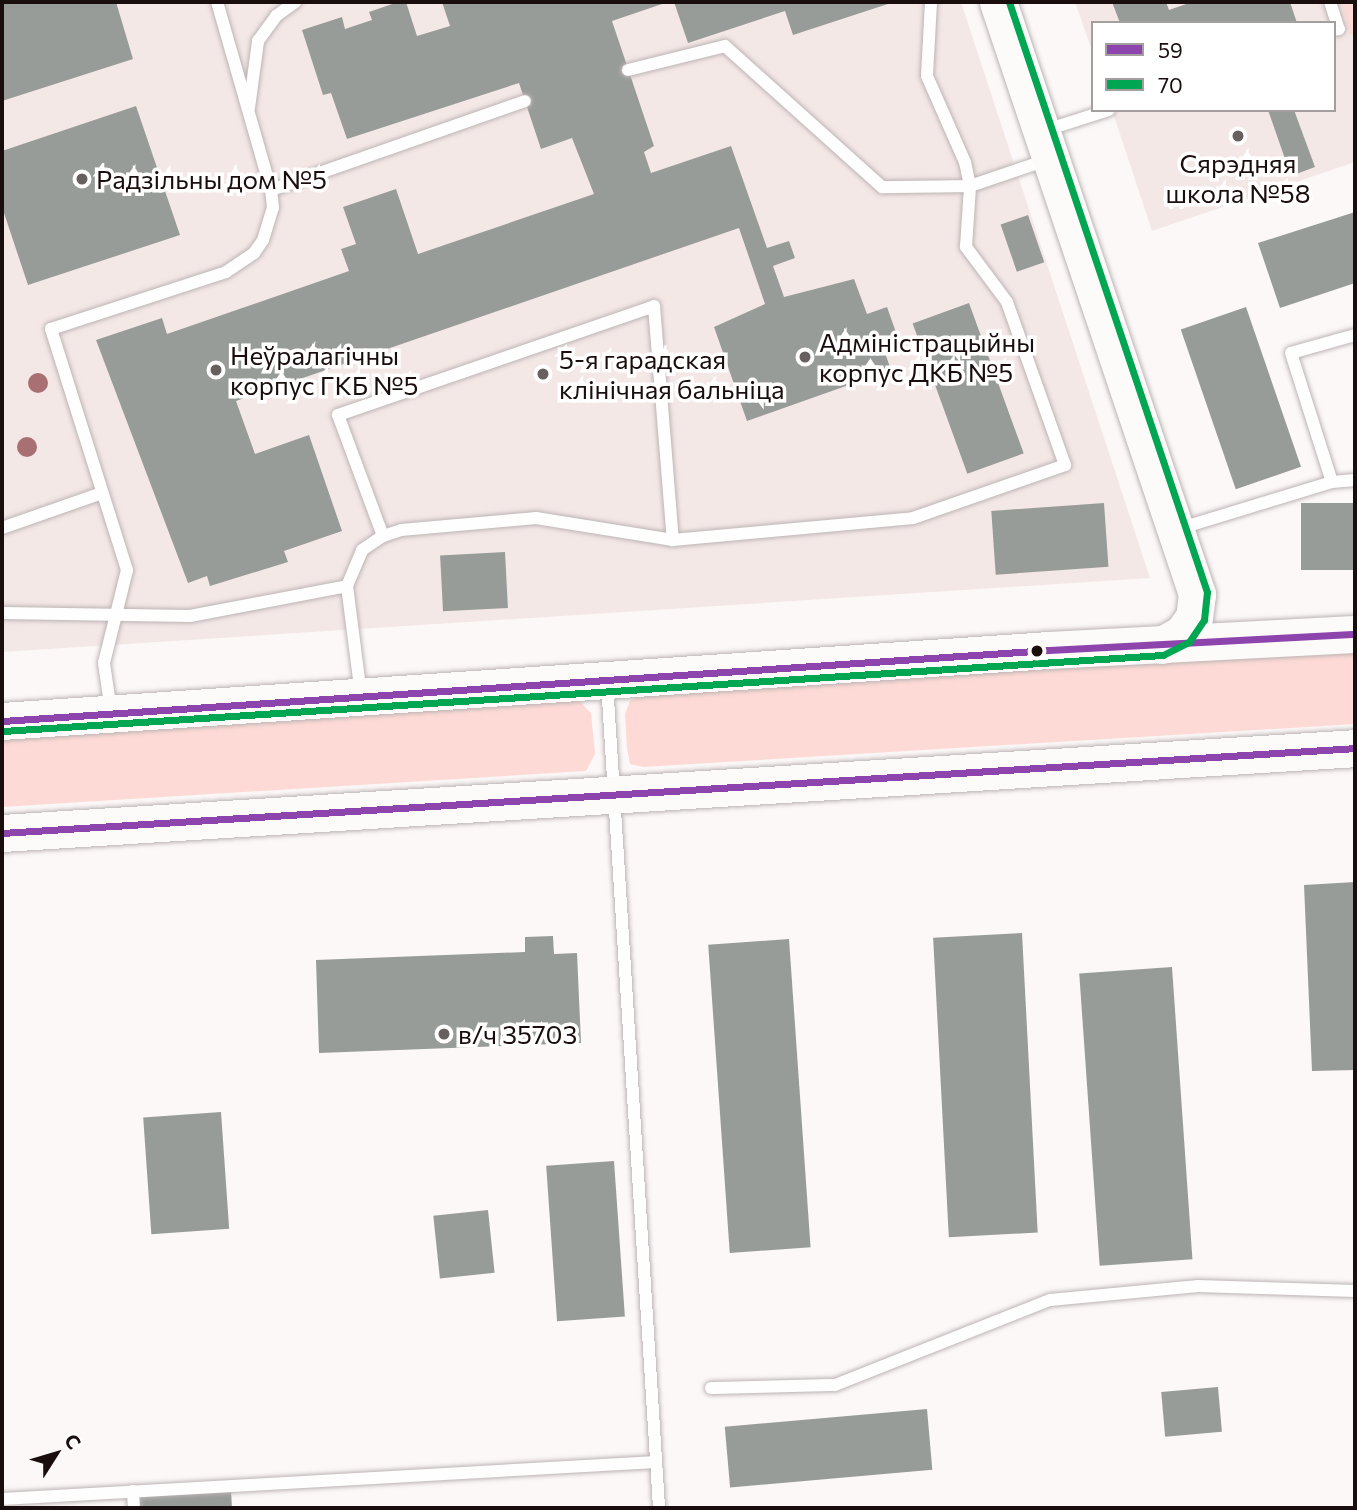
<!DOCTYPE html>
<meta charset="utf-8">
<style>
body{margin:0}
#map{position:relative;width:1357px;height:1510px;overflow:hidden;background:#fcf8f8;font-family:Commissioner,sans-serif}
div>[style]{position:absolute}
.built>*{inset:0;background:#f4e8e7}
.green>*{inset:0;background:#fddad6}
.building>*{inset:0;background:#989c99;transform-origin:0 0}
.roads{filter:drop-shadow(0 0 2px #bcb4b4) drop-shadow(0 0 2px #bcb4b4)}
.lane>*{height:12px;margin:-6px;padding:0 6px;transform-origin:6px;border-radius:6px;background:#fffefe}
.secondary>*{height:37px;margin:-18.5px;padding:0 18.5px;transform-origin:18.5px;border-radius:18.5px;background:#fdfbfa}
.bus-1>*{height:7px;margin:-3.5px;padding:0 3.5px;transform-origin:3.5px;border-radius:3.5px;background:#8e44ad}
.bus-2>*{height:7px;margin:-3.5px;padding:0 3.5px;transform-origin:3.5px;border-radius:3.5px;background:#00a651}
.trees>*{width:20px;height:20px;margin:-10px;border-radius:50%;background:#a87073}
.dots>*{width:19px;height:19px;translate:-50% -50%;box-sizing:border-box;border:4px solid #fff;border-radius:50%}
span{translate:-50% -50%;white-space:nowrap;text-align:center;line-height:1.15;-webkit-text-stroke:7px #fff;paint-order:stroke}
.poi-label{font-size:26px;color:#190e0d}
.left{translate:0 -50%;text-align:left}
.frame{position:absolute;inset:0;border:4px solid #190e0d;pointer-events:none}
.legend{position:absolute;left:1091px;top:21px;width:245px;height:91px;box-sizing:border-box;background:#fff;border:2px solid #a39f9e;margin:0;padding:9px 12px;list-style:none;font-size:21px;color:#190e0d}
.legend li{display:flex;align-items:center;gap:14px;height:35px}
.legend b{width:35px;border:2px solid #a39f9e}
.north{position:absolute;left:21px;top:1419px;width:70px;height:70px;-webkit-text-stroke:5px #fff;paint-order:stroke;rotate:53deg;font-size:19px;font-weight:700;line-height:28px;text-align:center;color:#190e0d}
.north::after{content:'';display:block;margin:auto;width:24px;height:32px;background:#190e0d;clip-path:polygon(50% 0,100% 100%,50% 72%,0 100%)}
</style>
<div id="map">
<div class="built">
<div style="clip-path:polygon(2px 2px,961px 2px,1150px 578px,2px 652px)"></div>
<div style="clip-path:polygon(1075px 2px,1355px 2px,1355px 162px,1152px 231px,1112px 110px,1334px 110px,1334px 23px,1093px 23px,1093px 54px)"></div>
</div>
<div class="green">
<div style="clip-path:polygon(1341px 2px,1355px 2px,1355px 33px,1350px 35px)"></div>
<div style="clip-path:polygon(1355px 650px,1355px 724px,643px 767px,630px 764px,627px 748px,625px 714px,630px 701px,641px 693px)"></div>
<div style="clip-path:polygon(577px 699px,591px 713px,595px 754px,586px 771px,2px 807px,2px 734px)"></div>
</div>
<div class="building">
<div style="clip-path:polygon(2px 2px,116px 2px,133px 59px,2px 101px)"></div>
<div style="clip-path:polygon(398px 2px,406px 2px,417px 36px,450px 26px,442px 2px,668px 2px,612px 21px,654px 146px,644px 152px,651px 173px,731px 146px,767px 248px,789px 241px,795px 258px,773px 266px,784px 297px,854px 279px,867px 314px,887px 307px,898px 338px,882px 344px,891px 370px,747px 421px,714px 327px,765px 304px,739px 228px,236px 401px,255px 454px,309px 435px,342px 531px,284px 551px,288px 562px,210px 586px,207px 576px,188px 583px,96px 340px,162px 318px,167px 334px,349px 271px,341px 249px,356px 244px,343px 207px,396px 189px,418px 254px,594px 194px,572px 138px,541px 149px,519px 83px,347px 139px,331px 93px,323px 95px,302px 30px,342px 17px,345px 29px,372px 20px,369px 12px)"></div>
<div style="clip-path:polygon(674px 2px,894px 2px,793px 35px,785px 11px,688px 43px)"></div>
<div style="clip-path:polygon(1112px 2px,1166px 2px,1169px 10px,1192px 2px,1290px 2px,1297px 23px,1120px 23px)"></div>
<div style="clip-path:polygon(136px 106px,180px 235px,28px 285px,2px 207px,2px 151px)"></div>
<div style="clip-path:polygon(1268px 110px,1294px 110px,1315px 167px,1291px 176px)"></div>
<div style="clip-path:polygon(1355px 212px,1355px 283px,1280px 308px,1258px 243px)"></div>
<div style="left:1028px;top:215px;width:50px;height:29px;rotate:71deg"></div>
<div style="left:969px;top:303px;width:160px;height:60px;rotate:70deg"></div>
<div style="left:1246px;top:307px;width:169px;height:69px;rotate:71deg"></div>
<div style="left:1104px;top:503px;width:64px;height:113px;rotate:86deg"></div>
<div style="left:1355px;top:503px;width:67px;height:54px;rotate:90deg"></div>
<div style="left:505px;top:552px;width:56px;height:65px;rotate:87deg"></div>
<div style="clip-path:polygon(1355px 882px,1355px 1070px,1312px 1071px,1304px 885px)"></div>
<div style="left:1022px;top:933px;width:300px;height:89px;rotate:87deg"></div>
<div style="clip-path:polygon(553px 936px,554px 954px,577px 953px,581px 1043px,319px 1053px,316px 960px,525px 952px,525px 937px)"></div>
<div style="left:789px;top:939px;width:309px;height:81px;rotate:86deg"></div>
<div style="left:1172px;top:967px;width:293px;height:93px;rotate:86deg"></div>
<div style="left:221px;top:1112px;width:117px;height:78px;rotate:86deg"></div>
<div style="left:614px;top:1161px;width:156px;height:68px;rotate:86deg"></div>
<div style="left:488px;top:1210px;width:63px;height:55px;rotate:84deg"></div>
<div style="left:1218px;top:1387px;width:45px;height:57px;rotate:85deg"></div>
<div style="left:927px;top:1409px;width:61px;height:203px;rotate:85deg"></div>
<div style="clip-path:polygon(231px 1491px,232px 1508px,139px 1508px,138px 1495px)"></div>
</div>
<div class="roads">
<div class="lane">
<div style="left:931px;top:2px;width:74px;rotate:93.1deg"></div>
<div style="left:927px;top:76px;width:94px;rotate:66.2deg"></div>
<div style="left:965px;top:162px;width:25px;rotate:78deg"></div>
<div style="left:970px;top:186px;width:81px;rotate:-18.7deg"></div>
<div style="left:1330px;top:2px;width:28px;rotate:72deg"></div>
<div style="left:1339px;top:29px;width:5px;rotate:169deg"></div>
<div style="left:249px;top:108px;width:68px;rotate:-82.3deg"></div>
<div style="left:258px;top:41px;width:31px;rotate:-54deg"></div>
<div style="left:276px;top:16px;width:24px;rotate:-36deg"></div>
<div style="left:1043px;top:131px;width:69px;rotate:-17.7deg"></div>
<div style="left:271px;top:190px;width:269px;rotate:-19.3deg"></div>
<div style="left:1355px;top:335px;width:66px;rotate:164.3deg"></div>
<div style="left:1291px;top:353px;width:135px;rotate:72.4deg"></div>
<div style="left:1332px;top:482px;width:23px;rotate:-5deg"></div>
<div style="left:2px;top:528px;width:106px;rotate:-19.3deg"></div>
<div style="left:1178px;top:529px;width:161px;rotate:-17deg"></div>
<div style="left:383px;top:536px;width:129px;rotate:-110.4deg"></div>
<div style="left:338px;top:415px;width:334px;rotate:-19deg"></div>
<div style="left:654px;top:306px;width:235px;rotate:85.4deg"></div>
<div style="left:673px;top:540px;width:241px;rotate:-5.2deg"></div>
<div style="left:913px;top:518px;width:161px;rotate:-19.2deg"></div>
<div style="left:1065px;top:465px;width:173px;rotate:-109.6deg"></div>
<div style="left:1007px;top:302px;width:69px;rotate:-126.7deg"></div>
<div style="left:966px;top:247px;width:61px;rotate:-86.2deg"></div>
<div style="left:970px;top:186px;width:88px;rotate:179.3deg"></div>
<div style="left:882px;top:187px;width:211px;rotate:-138.1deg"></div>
<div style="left:725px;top:46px;width:100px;rotate:166.1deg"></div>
<div style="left:2px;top:613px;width:188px;rotate:0.9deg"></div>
<div style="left:190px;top:616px;width:160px;rotate:-10.8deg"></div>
<div style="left:607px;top:683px;width:827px;rotate:86.39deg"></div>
<div style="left:361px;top:695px;width:110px;rotate:-97.3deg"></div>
<div style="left:347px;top:586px;width:39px;rotate:-67deg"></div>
<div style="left:362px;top:550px;width:25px;rotate:-34deg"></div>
<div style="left:383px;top:536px;width:19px;rotate:-18deg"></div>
<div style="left:401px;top:530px;width:136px;rotate:-5.1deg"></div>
<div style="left:536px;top:518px;width:139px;rotate:9.1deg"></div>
<div style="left:111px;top:711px;width:49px;rotate:-98.3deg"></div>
<div style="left:104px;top:663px;width:96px;rotate:-76.1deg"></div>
<div style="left:127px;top:570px;width:253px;rotate:-107.5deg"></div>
<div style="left:51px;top:329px;width:184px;rotate:-18deg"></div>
<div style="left:226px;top:272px;width:34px;rotate:-34deg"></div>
<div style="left:254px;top:253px;width:16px;rotate:-55deg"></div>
<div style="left:263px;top:240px;width:34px;rotate:-73deg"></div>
<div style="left:273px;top:208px;width:18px;rotate:-96deg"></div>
<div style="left:271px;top:190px;width:196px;rotate:-106deg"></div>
<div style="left:711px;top:1388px;width:124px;rotate:-1.4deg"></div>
<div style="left:835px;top:1385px;width:231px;rotate:-21.6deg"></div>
<div style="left:1050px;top:1300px;width:149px;rotate:-5.4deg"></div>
<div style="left:1198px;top:1286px;width:157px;rotate:1.8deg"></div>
<div style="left:133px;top:1491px;width:17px;rotate:87deg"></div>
<div style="left:2px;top:1499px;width:655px;rotate:-3.24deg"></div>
</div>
<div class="secondary">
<div style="left:998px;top:2px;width:625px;rotate:71.42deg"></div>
<div style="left:1197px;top:594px;width:23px;rotate:97deg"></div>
<div style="left:1194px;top:617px;width:19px;rotate:125deg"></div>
<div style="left:1183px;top:633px;width:24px;rotate:150deg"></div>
<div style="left:2px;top:721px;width:1048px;rotate:-3.88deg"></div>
<div style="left:1048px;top:650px;width:307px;rotate:-3deg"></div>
<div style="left:2px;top:833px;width:1356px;rotate:-3.59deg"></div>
</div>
</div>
<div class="bus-1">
<div style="left:2px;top:721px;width:1048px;rotate:-3.88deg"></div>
<div style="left:1048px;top:650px;width:307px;rotate:-3deg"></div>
<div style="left:2px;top:833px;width:1356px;rotate:-3.59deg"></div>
</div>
<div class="bus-2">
<div style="left:3px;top:731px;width:1162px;rotate:-3.75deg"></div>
<div style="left:1163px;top:655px;width:29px;rotate:-27deg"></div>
<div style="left:1189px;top:642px;width:27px;rotate:-56deg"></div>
<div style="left:1204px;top:620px;width:28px;rotate:-84deg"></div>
<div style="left:1207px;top:592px;width:622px;rotate:-108.55deg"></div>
</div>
<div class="trees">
<div style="left:38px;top:383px"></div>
<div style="left:27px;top:447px"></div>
</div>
<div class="dots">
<div style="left:1238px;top:136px;background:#68605f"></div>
<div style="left:82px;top:179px;background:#68605f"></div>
<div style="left:805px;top:357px;background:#68605f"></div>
<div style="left:216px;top:370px;background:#68605f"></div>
<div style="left:543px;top:374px;background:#68605f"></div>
<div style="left:1037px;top:651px;background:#190e0d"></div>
<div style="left:444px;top:1034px;background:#68605f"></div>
</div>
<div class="poi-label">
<span style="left:1238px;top:178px">Сярэдняя<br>школа №58</span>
<span class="left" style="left:96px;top:179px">Радзільны дом №5</span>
<span class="left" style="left:819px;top:357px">Адміністрацыйны<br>корпус ДКБ №5</span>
<span class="left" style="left:230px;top:370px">Неўралагічны<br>корпус ГКБ №5</span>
<span class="left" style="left:559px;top:374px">5-я гарадская<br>клінічная бальніца</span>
<span class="left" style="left:458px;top:1034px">в/ч 35703</span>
</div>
<div class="frame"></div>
<ul class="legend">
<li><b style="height:9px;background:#8e44ad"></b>59</li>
<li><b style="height:9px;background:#00a651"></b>70</li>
</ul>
<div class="north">С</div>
</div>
